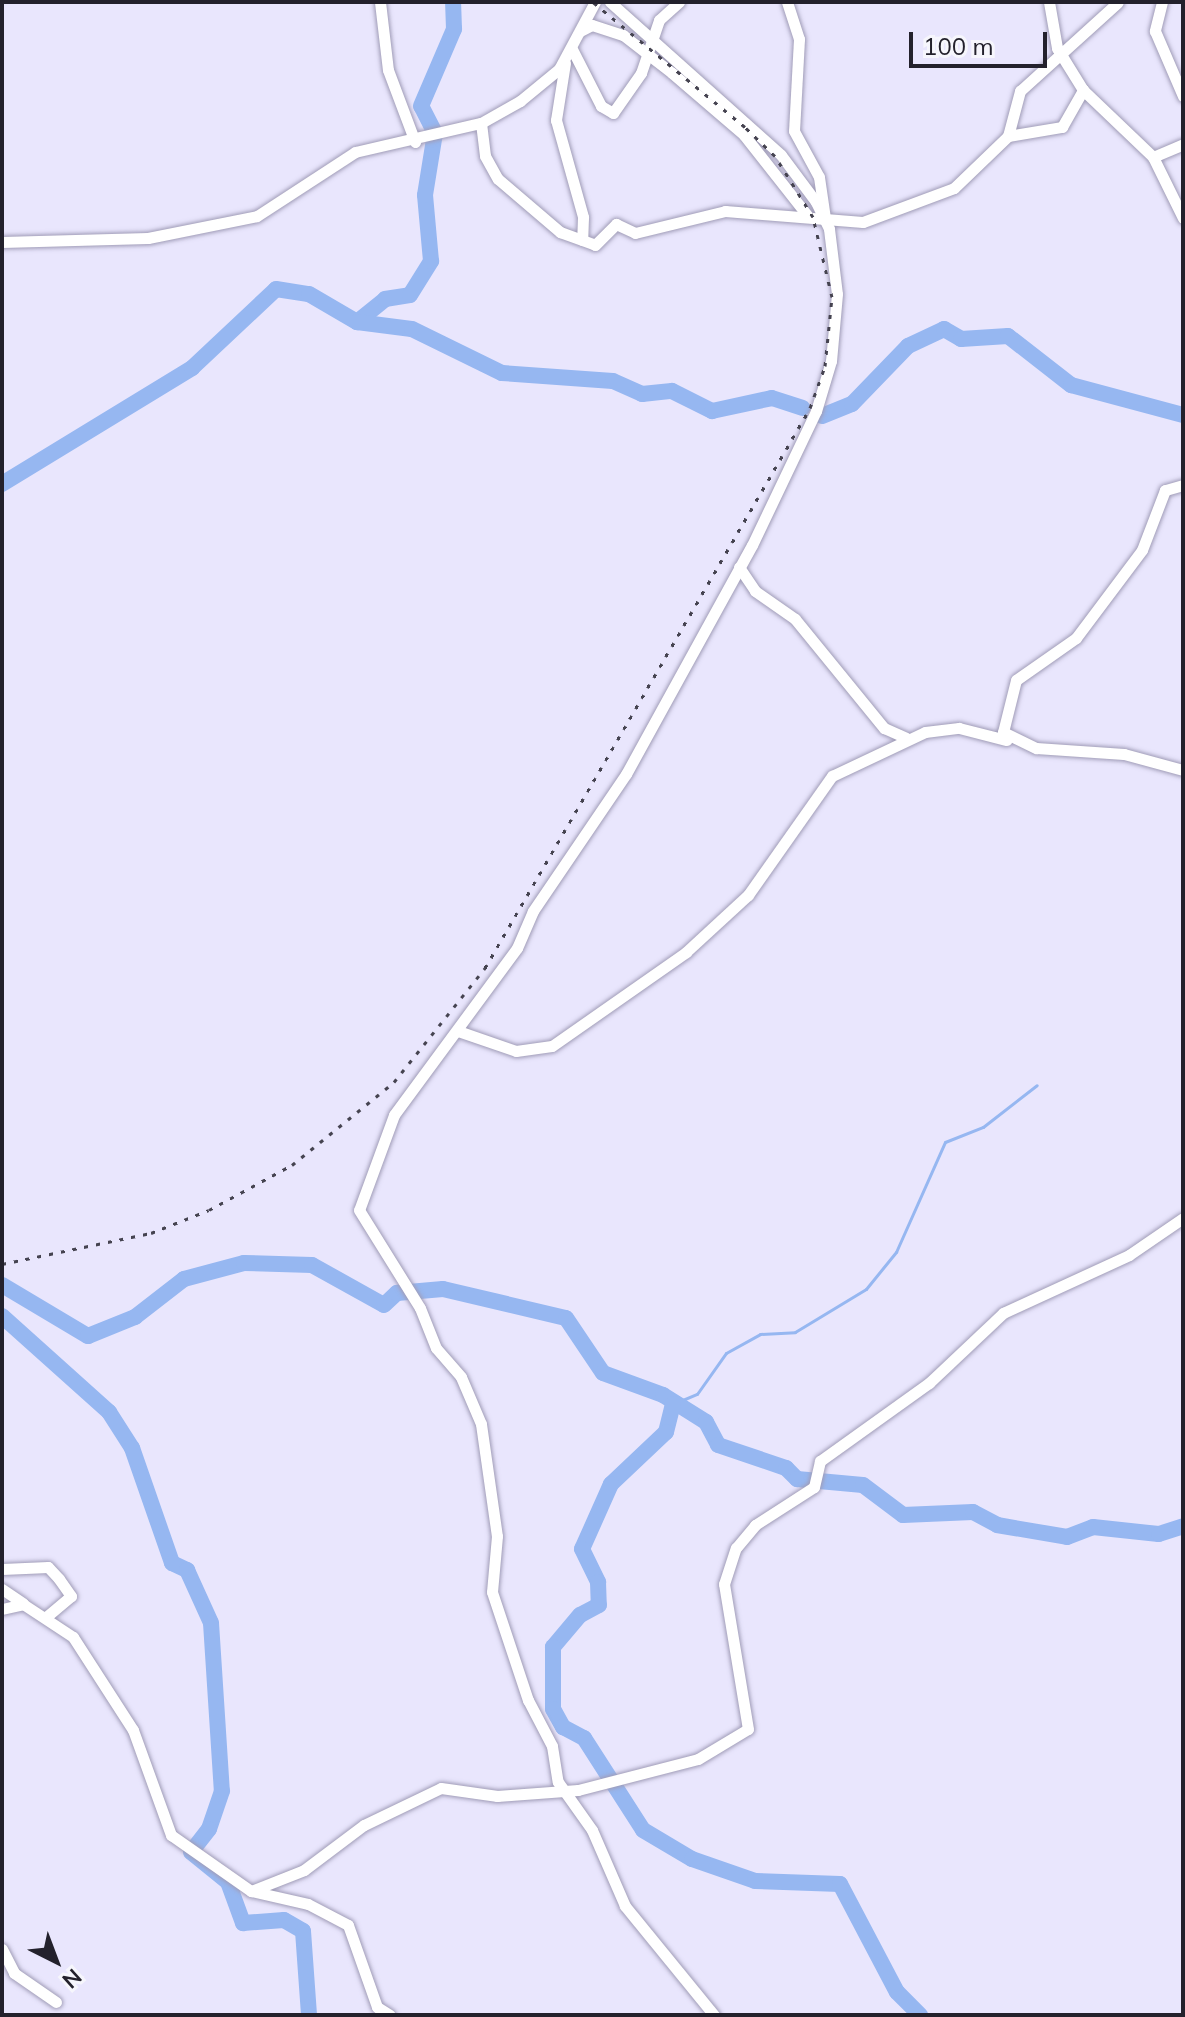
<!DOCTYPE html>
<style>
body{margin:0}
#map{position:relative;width:1185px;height:2017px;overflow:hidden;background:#e9e6fd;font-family:Mulish,sans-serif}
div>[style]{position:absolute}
.stream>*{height:3px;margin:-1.5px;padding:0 1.5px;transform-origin:1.5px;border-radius:1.5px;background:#96b7f1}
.river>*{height:16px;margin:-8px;padding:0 8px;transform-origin:8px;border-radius:8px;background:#96b7f1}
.roads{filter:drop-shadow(0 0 2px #a09cb7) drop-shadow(0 0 2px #a09cb7)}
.minor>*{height:11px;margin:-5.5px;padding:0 5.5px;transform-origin:5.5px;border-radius:5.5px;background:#fff}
.rail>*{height:3px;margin-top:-1.5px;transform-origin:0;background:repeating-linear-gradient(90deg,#454350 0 4px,transparent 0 12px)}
span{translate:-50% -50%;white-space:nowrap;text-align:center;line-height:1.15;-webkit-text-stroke:8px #f6f6fc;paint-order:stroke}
.frame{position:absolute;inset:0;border:4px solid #23212c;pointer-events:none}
.north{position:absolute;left:16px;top:1921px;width:80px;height:80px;-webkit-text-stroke:6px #f6f6fc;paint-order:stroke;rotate:138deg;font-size:22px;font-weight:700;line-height:32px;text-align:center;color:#23212c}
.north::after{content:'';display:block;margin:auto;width:28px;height:36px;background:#23212c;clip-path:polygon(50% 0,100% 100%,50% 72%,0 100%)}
.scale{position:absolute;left:909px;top:32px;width:138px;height:36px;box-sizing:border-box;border:4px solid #23212c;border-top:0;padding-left:10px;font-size:24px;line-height:28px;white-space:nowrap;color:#23212c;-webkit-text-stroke:6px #f6f6fc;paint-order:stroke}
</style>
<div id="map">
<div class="stream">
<div style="left:673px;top:1404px;width:26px;rotate:-23deg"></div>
<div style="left:697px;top:1394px;width:50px;rotate:-54.7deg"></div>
<div style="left:726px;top:1353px;width:39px;rotate:-29deg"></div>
<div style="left:760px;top:1334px;width:35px;rotate:-3deg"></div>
<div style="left:795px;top:1332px;width:83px;rotate:-31.2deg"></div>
<div style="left:866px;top:1289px;width:48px;rotate:-51deg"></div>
<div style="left:896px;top:1252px;width:120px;rotate:-66deg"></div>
<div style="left:945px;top:1142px;width:41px;rotate:-21.5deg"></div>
<div style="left:983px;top:1127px;width:68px;rotate:-37.9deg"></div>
</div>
<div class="river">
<div style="left:357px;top:322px;width:36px;rotate:-39deg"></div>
<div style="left:385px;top:299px;width:25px;rotate:-9deg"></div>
<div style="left:410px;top:295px;width:40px;rotate:-58deg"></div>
<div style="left:431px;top:261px;width:66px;rotate:-95.2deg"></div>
<div style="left:425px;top:195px;width:63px;rotate:-80.8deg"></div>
<div style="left:435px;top:133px;width:30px;rotate:-117deg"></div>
<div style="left:421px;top:106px;width:84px;rotate:-66.8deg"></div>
<div style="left:454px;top:29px;width:27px;rotate:-92deg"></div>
<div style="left:822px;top:416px;width:32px;rotate:-22deg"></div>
<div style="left:852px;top:404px;width:81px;rotate:-46deg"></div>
<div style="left:908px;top:346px;width:40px;rotate:-25deg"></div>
<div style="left:944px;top:329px;width:20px;rotate:30deg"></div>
<div style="left:961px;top:339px;width:47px;rotate:-3.7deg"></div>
<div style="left:1008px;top:336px;width:80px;rotate:37.9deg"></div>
<div style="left:1071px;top:385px;width:116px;rotate:15deg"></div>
<div style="left:2px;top:484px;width:223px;rotate:-31.4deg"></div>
<div style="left:192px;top:368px;width:115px;rotate:-43.2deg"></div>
<div style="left:276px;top:289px;width:33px;rotate:9deg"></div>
<div style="left:309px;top:294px;width:56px;rotate:30.3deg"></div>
<div style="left:357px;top:322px;width:55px;rotate:7.3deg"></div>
<div style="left:412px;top:329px;width:100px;rotate:26.1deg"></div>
<div style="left:502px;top:373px;width:111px;rotate:4.1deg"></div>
<div style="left:613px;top:381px;width:32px;rotate:24deg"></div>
<div style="left:642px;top:394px;width:30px;rotate:-6deg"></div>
<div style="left:672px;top:391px;width:45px;rotate:26.6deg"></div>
<div style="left:712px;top:411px;width:61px;rotate:-12.2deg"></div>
<div style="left:772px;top:398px;width:32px;rotate:18deg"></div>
<div style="left:2px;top:1285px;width:100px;rotate:30.7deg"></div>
<div style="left:88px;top:1336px;width:51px;rotate:-22deg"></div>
<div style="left:135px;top:1317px;width:62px;rotate:-37.8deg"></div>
<div style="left:184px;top:1279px;width:62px;rotate:-14.9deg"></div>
<div style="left:244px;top:1263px;width:68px;rotate:1.7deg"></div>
<div style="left:312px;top:1265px;width:82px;rotate:29.1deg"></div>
<div style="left:384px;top:1305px;width:18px;rotate:-43deg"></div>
<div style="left:397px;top:1293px;width:46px;rotate:-5deg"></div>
<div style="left:443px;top:1289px;width:126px;rotate:13.3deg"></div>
<div style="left:566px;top:1318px;width:66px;rotate:56.1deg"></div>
<div style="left:603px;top:1373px;width:64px;rotate:20.1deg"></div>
<div style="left:663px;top:1395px;width:51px;rotate:32.1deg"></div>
<div style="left:706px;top:1422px;width:26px;rotate:62deg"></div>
<div style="left:718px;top:1445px;width:72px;rotate:18.7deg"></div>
<div style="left:786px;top:1468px;width:16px;rotate:45deg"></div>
<div style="left:797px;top:1479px;width:66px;rotate:5.2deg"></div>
<div style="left:863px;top:1485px;width:50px;rotate:36.9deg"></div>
<div style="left:903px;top:1515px;width:70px;rotate:-2.5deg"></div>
<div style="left:973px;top:1512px;width:27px;rotate:28deg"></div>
<div style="left:997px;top:1525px;width:71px;rotate:9.7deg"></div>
<div style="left:1067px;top:1537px;width:28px;rotate:-21deg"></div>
<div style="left:1093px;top:1527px;width:66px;rotate:6.1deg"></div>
<div style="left:1159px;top:1534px;width:25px;rotate:-18deg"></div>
<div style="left:2px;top:1316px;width:144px;rotate:41.9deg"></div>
<div style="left:109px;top:1412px;width:43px;rotate:57.4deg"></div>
<div style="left:132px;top:1448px;width:122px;rotate:70.8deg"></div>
<div style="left:172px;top:1563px;width:17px;rotate:25deg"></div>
<div style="left:187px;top:1570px;width:58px;rotate:65.6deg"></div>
<div style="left:211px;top:1623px;width:168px;rotate:86.3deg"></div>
<div style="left:222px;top:1791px;width:40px;rotate:108.9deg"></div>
<div style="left:209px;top:1829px;width:29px;rotate:128deg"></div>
<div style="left:191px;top:1852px;width:48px;rotate:39deg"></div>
<div style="left:228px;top:1882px;width:44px;rotate:69.9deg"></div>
<div style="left:243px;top:1923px;width:41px;rotate:-4.2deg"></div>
<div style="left:284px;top:1920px;width:22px;rotate:30deg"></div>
<div style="left:303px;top:1931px;width:84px;rotate:85.9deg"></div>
<div style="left:673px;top:1404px;width:29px;rotate:104deg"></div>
<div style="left:666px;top:1432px;width:76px;rotate:136.6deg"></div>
<div style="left:611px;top:1484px;width:71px;rotate:114deg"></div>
<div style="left:582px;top:1549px;width:37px;rotate:64deg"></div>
<div style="left:598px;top:1582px;width:23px;rotate:88deg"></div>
<div style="left:599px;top:1605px;width:21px;rotate:152deg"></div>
<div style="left:580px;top:1615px;width:42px;rotate:130.2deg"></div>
<div style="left:553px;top:1647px;width:62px;rotate:90deg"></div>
<div style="left:553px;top:1709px;width:21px;rotate:61deg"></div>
<div style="left:563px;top:1727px;width:24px;rotate:28deg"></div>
<div style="left:584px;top:1738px;width:109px;rotate:57.3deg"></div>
<div style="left:643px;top:1830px;width:57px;rotate:30.6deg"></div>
<div style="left:692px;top:1859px;width:67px;rotate:19.2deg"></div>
<div style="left:755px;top:1881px;width:85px;rotate:2deg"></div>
<div style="left:840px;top:1884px;width:122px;rotate:62.2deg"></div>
<div style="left:897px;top:1992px;width:33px;rotate:45deg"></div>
</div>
<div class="roads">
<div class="minor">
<div style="left:380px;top:2px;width:68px;rotate:83.3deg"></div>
<div style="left:388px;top:70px;width:77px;rotate:69.4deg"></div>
<div style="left:610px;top:2px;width:229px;rotate:41.8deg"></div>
<div style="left:781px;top:155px;width:59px;rotate:53.3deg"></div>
<div style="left:816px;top:202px;width:30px;rotate:64deg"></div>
<div style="left:829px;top:229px;width:65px;rotate:83deg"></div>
<div style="left:837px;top:294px;width:67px;rotate:95.1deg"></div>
<div style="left:831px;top:361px;width:52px;rotate:106.7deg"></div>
<div style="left:816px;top:411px;width:148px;rotate:115.5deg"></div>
<div style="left:752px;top:545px;width:261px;rotate:118.8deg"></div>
<div style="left:626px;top:774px;width:166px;rotate:124.2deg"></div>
<div style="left:533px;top:911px;width:40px;rotate:113.4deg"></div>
<div style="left:517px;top:948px;width:207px;rotate:126.4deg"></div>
<div style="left:394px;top:1115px;width:101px;rotate:110.2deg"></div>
<div style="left:359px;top:1210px;width:115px;rotate:58.1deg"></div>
<div style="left:420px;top:1308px;width:43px;rotate:68.2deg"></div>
<div style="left:436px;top:1348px;width:38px;rotate:49deg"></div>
<div style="left:461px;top:1377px;width:51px;rotate:66.9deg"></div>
<div style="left:481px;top:1424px;width:113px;rotate:81.9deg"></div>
<div style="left:497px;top:1536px;width:56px;rotate:95.1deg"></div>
<div style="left:492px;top:1592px;width:114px;rotate:71.6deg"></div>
<div style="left:528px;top:1700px;width:52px;rotate:62.4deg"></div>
<div style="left:552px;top:1746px;width:36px;rotate:81deg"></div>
<div style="left:558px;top:1782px;width:59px;rotate:54.7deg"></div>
<div style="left:592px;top:1830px;width:83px;rotate:66.5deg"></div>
<div style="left:625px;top:1906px;width:141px;rotate:50.8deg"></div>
<div style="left:787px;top:2px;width:39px;rotate:72deg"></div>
<div style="left:799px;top:39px;width:92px;rotate:93.1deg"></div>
<div style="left:794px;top:131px;width:52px;rotate:61.5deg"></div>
<div style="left:819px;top:177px;width:41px;rotate:81.7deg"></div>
<div style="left:1049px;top:2px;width:47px;rotate:80.1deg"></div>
<div style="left:1057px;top:48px;width:49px;rotate:58.2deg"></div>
<div style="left:1083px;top:90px;width:97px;rotate:43.7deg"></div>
<div style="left:1153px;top:157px;width:33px;rotate:-23deg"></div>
<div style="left:1162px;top:2px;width:30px;rotate:104deg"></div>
<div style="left:1155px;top:31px;width:71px;rotate:66.7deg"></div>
<div style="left:580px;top:31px;width:13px;rotate:-27deg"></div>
<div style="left:592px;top:25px;width:33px;rotate:18deg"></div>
<div style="left:623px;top:35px;width:62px;rotate:37.8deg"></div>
<div style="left:672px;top:73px;width:95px;rotate:40.7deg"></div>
<div style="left:744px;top:135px;width:102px;rotate:51.8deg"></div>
<div style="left:572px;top:49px;width:64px;rotate:63deg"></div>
<div style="left:601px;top:106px;width:14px;rotate:30deg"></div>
<div style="left:613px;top:113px;width:49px;rotate:-55deg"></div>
<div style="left:641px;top:73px;width:56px;rotate:-71.2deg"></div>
<div style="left:659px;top:20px;width:27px;rotate:-42deg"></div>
<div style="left:565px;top:63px;width:58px;rotate:99deg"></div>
<div style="left:556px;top:120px;width:101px;rotate:74.4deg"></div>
<div style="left:583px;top:217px;width:23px;rotate:92deg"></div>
<div style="left:481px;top:123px;width:33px;rotate:83deg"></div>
<div style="left:485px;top:156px;width:26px;rotate:61deg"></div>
<div style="left:498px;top:179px;width:82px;rotate:40.5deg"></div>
<div style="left:560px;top:232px;width:37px;rotate:20deg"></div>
<div style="left:595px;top:245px;width:30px;rotate:-45deg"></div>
<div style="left:616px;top:224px;width:21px;rotate:25deg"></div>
<div style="left:635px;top:233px;width:93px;rotate:-13.7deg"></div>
<div style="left:725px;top:211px;width:138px;rotate:4.6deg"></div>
<div style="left:863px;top:222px;width:97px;rotate:-20.5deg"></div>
<div style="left:954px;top:188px;width:75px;rotate:-43.9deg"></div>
<div style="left:1008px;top:136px;width:55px;rotate:-9.5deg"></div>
<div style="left:1062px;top:127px;width:43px;rotate:-60.4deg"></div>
<div style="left:1008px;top:136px;width:47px;rotate:-75.1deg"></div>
<div style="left:1020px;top:91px;width:132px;rotate:-42.2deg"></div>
<div style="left:1153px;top:157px;width:68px;rotate:63.8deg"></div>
<div style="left:2px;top:242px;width:146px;rotate:-1.6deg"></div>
<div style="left:148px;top:238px;width:111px;rotate:-11.4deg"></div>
<div style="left:257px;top:216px;width:117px;rotate:-33.1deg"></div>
<div style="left:355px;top:152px;width:129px;rotate:-13deg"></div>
<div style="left:481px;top:123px;width:45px;rotate:-29.4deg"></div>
<div style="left:520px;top:101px;width:50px;rotate:-39.4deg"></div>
<div style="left:559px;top:69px;width:76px;rotate:-61.8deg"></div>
<div style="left:1183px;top:485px;width:19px;rotate:164deg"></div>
<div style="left:1165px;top:490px;width:64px;rotate:111deg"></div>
<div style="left:1142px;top:550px;width:110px;rotate:126.9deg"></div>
<div style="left:1076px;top:638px;width:73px;rotate:145deg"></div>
<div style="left:1016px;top:680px;width:54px;rotate:104deg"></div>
<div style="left:1003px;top:732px;width:37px;rotate:26deg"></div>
<div style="left:1036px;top:748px;width:88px;rotate:3.9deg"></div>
<div style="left:1124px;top:754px;width:61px;rotate:15.2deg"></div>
<div style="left:739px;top:567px;width:29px;rotate:56deg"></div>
<div style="left:755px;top:591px;width:49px;rotate:35deg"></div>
<div style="left:795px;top:619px;width:141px;rotate:50.8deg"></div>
<div style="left:884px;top:728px;width:24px;rotate:24deg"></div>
<div style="left:458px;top:1031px;width:61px;rotate:19deg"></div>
<div style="left:516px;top:1051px;width:36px;rotate:-8deg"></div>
<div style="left:552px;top:1046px;width:164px;rotate:-35deg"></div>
<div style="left:686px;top:952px;width:84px;rotate:-42.6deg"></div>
<div style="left:748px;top:895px;width:146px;rotate:-54.8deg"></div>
<div style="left:832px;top:776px;width:103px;rotate:-25.3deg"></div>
<div style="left:925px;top:732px;width:34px;rotate:-7deg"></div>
<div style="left:959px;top:728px;width:49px;rotate:14.3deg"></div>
<div style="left:2px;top:1569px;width:46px;rotate:-2.5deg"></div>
<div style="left:48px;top:1567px;width:16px;rotate:47deg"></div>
<div style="left:59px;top:1579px;width:21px;rotate:55deg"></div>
<div style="left:71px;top:1596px;width:33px;rotate:140deg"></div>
<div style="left:2px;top:1589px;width:25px;rotate:34deg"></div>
<div style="left:2px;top:1609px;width:22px;rotate:-13deg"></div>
<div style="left:23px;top:1604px;width:60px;rotate:33.4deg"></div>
<div style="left:73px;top:1637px;width:111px;rotate:57.2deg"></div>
<div style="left:133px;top:1730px;width:112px;rotate:70.1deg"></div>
<div style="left:171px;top:1835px;width:98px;rotate:35deg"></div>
<div style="left:251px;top:1891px;width:57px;rotate:-21.6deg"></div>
<div style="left:304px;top:1870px;width:75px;rotate:-36.9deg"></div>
<div style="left:364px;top:1825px;width:85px;rotate:-25.7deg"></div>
<div style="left:441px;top:1788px;width:57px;rotate:8.1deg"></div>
<div style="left:497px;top:1796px;width:81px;rotate:-4.2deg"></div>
<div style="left:578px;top:1790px;width:124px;rotate:-14.5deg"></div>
<div style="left:698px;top:1759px;width:58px;rotate:-31deg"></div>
<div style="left:748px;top:1729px;width:147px;rotate:-99.4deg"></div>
<div style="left:724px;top:1584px;width:38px;rotate:-72deg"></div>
<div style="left:736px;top:1548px;width:30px;rotate:-50deg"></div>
<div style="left:755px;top:1525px;width:70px;rotate:-32.8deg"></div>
<div style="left:814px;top:1487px;width:27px;rotate:-77deg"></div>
<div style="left:820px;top:1461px;width:134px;rotate:-35.6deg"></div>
<div style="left:929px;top:1383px;width:102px;rotate:-43.4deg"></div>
<div style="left:1003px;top:1313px;width:139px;rotate:-24.7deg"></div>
<div style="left:1129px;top:1255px;width:65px;rotate:-34.4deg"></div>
<div style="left:251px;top:1891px;width:58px;rotate:12.8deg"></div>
<div style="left:308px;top:1904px;width:45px;rotate:27.7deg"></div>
<div style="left:348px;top:1925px;width:87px;rotate:70.5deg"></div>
<div style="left:377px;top:2007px;width:15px;rotate:32deg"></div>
<div style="left:2px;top:1949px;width:27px;rotate:63deg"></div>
<div style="left:14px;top:1973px;width:51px;rotate:34.6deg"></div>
</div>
</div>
<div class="rail">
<div style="left:2px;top:1264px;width:152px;rotate:-11.8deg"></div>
<div style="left:151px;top:1233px;width:62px;rotate:-21.6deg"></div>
<div style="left:209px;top:1210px;width:94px;rotate:-28.5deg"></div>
<div style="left:292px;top:1165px;width:132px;rotate:-39.1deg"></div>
<div style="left:394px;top:1082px;width:146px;rotate:-51.4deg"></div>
<div style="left:485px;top:968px;width:647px;rotate:-59.87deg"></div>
<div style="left:810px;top:408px;width:45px;rotate:-70.3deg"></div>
<div style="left:825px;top:366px;width:69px;rotate:-84.2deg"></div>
<div style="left:832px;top:297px;width:82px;rotate:-103.4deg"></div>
<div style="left:813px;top:217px;width:72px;rotate:-121.9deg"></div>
<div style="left:775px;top:156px;width:42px;rotate:-136deg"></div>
<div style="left:745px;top:127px;width:197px;rotate:-140.6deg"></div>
</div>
<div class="frame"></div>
<div class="north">N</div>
<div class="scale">100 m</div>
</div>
